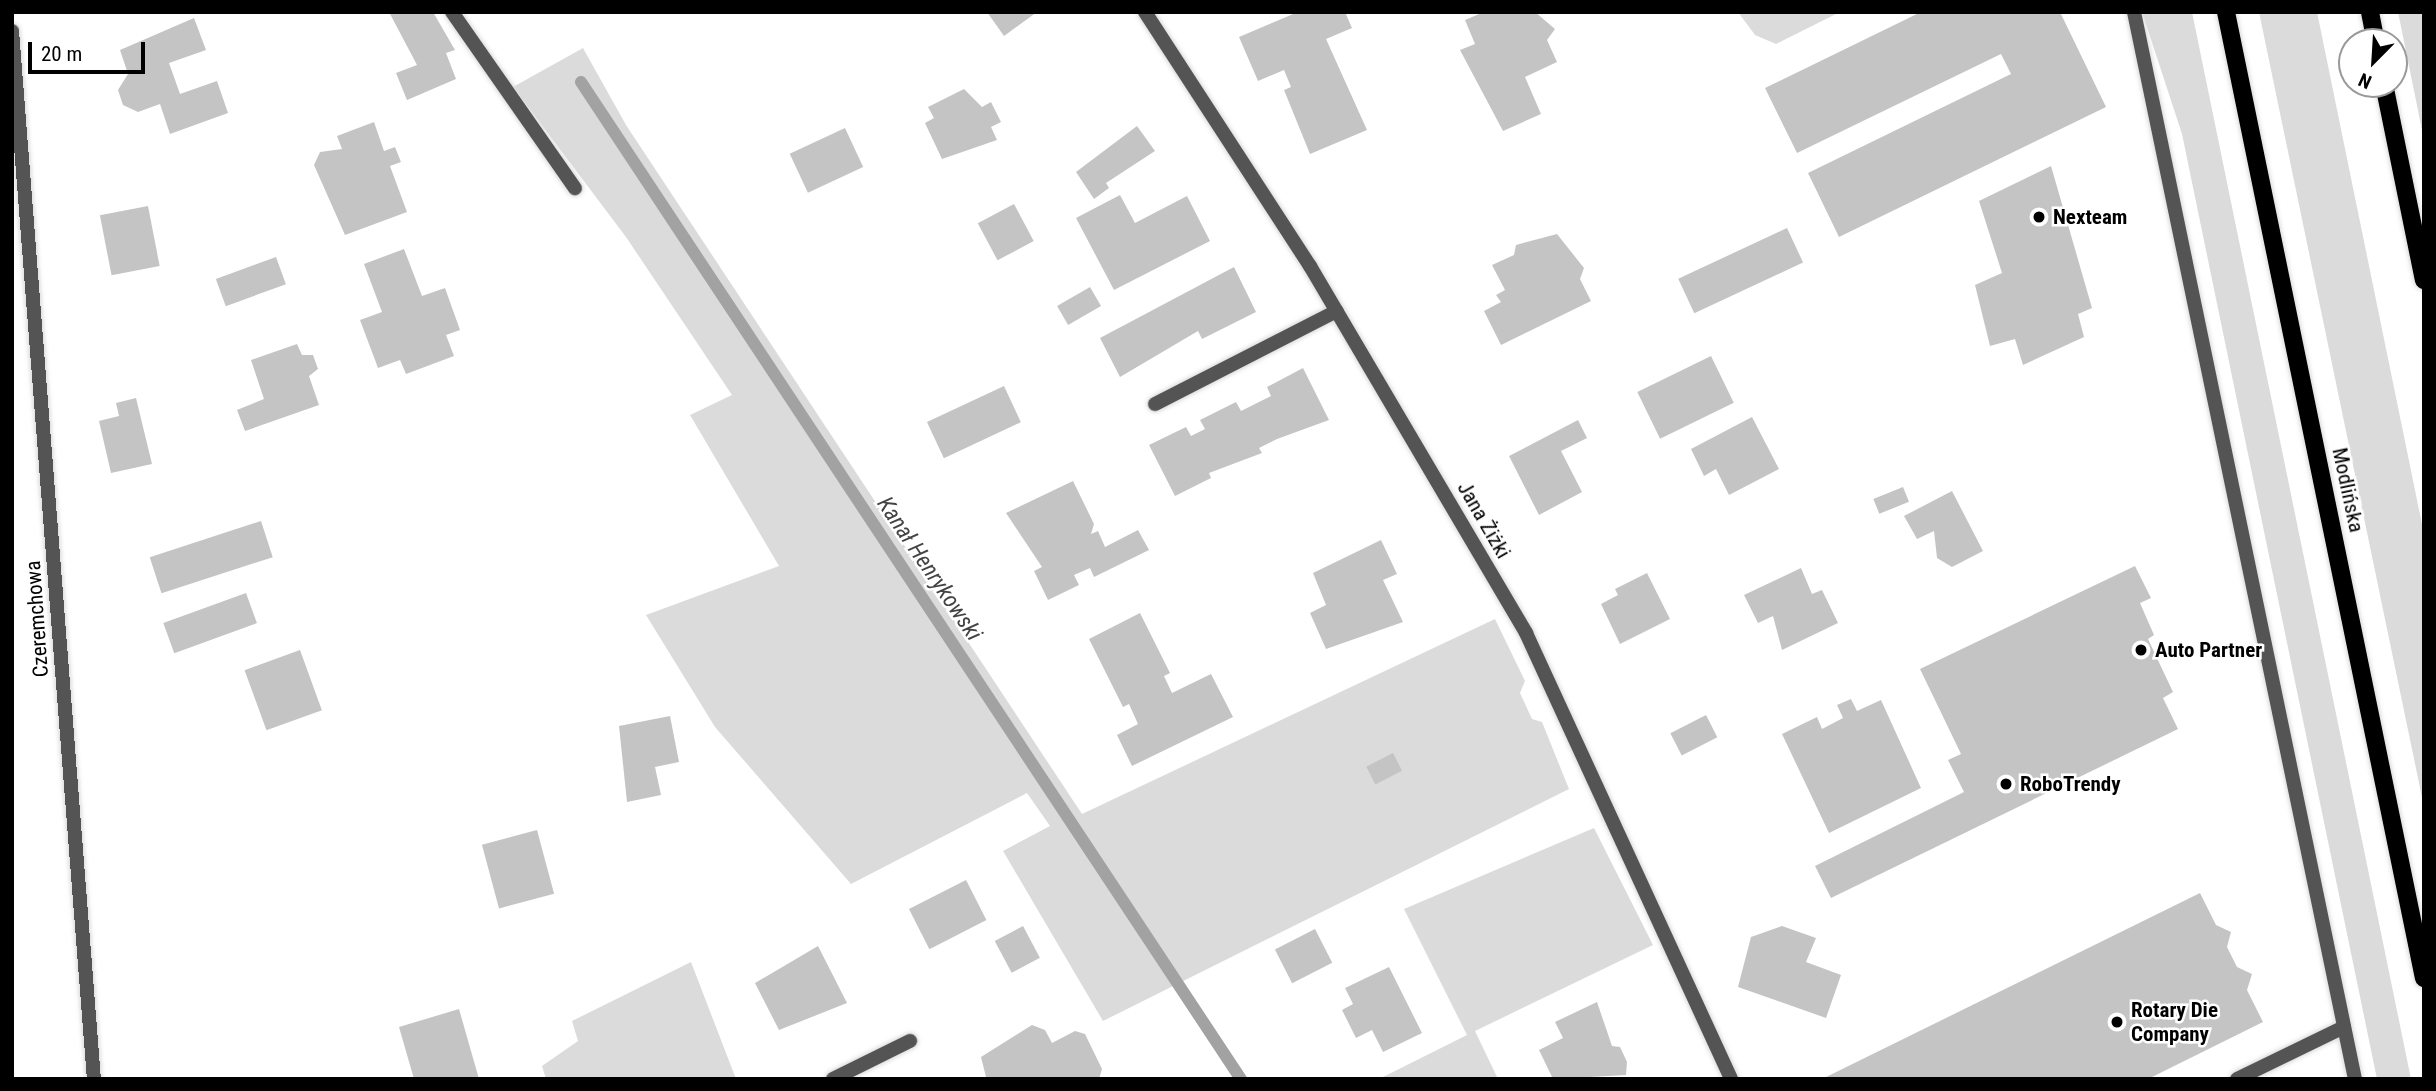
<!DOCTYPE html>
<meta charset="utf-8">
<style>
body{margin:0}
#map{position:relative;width:2436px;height:1091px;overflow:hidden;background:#fff;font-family:"Roboto Condensed",sans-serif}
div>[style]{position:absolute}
.green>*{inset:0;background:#dbdbdb}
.stream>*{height:12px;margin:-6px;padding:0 6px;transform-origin:6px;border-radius:6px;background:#a2a2a2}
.building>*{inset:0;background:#c4c4c4;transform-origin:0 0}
.roads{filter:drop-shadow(0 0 2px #dbdbdb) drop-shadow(0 0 2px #dbdbdb)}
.service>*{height:14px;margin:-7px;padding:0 7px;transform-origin:7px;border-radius:7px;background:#545454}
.minor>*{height:14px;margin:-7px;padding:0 7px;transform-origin:7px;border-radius:7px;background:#545454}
.primary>*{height:18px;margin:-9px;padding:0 9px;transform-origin:9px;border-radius:9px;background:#000}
.dots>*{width:19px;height:19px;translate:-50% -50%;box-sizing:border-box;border:4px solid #fff;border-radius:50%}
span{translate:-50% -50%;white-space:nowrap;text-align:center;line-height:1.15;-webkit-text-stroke:5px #fff;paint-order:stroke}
.poi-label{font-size:21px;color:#000;font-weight:700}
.left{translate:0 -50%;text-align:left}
.street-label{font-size:21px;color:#000}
.water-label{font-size:23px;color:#434343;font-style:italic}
.frame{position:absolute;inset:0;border:14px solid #000;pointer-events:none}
.north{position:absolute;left:2338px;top:28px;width:70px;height:70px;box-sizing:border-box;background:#fff;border:2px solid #999;border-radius:50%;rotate:204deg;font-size:19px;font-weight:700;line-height:28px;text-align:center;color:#000}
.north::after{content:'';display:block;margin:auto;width:24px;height:32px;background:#000;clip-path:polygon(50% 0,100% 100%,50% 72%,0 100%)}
.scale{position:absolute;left:28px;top:42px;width:117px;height:32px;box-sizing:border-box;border:4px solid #000;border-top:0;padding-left:9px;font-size:21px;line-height:24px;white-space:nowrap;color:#000;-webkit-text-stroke:5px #fff;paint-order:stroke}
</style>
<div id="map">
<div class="green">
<div style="clip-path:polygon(1738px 12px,1840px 12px,1776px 44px,1755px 35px)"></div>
<div style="clip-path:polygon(2142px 12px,2192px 12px,2411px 1079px,2377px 1079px,2182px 134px)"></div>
<div style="clip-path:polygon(2259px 12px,2317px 12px,2424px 534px,2424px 807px)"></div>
<div style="clip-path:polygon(2398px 12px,2422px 12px,2424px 19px,2424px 140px)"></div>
<div style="clip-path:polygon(583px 48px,626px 125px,1082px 814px,1495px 619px,1525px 681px,1520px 693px,1532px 719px,1542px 722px,1569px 789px,1103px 1021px,1003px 851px,1050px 826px,1027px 793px,851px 884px,715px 727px,646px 615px,779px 566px,690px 415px,732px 395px,626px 237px,513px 87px)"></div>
<div style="clip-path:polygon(1594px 828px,1653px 945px,1475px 1031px,1498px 1079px,1379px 1079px,1467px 1035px,1404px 909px)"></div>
<div style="clip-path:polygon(691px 962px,736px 1079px,546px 1079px,542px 1066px,578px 1041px,572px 1021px)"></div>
</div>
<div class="stream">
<div style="left:581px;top:82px;width:1196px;rotate:56.5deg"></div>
</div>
<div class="building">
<div style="clip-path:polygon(389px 12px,433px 12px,455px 50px,446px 53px,456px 79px,407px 100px,396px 73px,417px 65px)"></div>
<div style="clip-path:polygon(987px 12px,1037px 12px,1004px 36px)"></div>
<div style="clip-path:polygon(1298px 12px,1345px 12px,1352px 28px,1326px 39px,1367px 130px,1310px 154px,1284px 90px,1291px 87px,1284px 70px,1258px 81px,1239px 37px)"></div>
<div style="clip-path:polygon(1484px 12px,1535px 12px,1555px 29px,1547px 40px,1557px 62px,1525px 77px,1541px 114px,1503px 131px,1460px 50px,1475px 44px,1465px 20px)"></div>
<div style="clip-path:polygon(1921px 12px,2060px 12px,2106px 107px,1839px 237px,1808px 173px,2011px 74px,2001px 54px,1797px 153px,1765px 88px)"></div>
<div style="clip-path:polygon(194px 18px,206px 50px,169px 63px,180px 94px,217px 81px,228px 113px,170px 134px,160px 104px,138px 112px,123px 105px,118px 90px,128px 74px,120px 50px)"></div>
<div style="clip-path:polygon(964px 89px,982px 107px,991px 102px,1001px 122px,991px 127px,997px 140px,942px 159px,925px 123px,934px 118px,928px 107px)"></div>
<div style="clip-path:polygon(374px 122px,384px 151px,395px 147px,401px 162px,390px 166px,407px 212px,345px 235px,314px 165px,320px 152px,342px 149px,337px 136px)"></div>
<div style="clip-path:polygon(1137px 126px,1155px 151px,1106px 183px,1109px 188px,1094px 199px,1076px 172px)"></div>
<div style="left:845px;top:128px;width:43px;height:61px;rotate:65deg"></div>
<div style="clip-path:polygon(2051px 166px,2092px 308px,2078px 314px,2084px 337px,2023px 365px,2015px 339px,1990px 346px,1975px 285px,2002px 273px,1979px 201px)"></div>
<div style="clip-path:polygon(1120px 195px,1135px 223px,1187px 196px,1210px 241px,1114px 290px,1076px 218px)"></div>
<div style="left:1014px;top:204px;width:42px;height:41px;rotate:62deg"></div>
<div style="left:148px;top:206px;width:61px;height:49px;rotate:79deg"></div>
<div style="left:1787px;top:228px;width:38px;height:120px;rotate:65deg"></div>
<div style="clip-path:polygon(1557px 234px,1584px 268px,1580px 279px,1591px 301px,1501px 345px,1484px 311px,1501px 302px,1496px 295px,1505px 290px,1492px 265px,1514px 255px,1516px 245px)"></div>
<div style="clip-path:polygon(404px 249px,422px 296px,445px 288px,460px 330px,446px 335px,454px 356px,406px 374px,400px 360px,378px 368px,360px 320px,382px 312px,364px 264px)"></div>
<div style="left:276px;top:257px;width:29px;height:64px;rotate:70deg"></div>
<div style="clip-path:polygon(1234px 267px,1256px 312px,1202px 339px,1198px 331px,1120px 377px,1100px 338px)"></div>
<div style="left:1090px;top:287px;width:22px;height:38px;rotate:60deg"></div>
<div style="clip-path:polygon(297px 344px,302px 355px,313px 355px,318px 369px,309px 376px,319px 405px,245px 431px,237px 410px,264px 399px,251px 360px)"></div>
<div style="left:1711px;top:356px;width:52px;height:82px;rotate:64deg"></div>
<div style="clip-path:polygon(1303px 368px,1329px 420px,1277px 439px,1259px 448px,1262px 453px,1209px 473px,1211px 478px,1175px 496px,1149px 445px,1186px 427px,1191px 436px,1205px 429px,1200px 420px,1236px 402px,1241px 411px,1271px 396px,1267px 387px)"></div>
<div style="left:1004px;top:386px;width:40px;height:85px;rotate:65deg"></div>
<div style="clip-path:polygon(136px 398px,152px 464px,111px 473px,99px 421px,119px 416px,116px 403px)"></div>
<div style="clip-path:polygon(1752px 417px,1779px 469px,1729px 495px,1716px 469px,1704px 476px,1691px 449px)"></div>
<div style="clip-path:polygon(1578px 420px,1587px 438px,1561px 451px,1582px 492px,1539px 515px,1509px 456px)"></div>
<div style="clip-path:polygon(1073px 481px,1094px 524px,1091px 534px,1098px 531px,1105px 547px,1138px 530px,1149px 550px,1094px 577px,1090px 568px,1074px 575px,1079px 585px,1048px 600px,1034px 571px,1042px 567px,1006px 513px)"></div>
<div style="left:1903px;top:487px;width:16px;height:32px;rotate:68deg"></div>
<div style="clip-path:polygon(1952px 491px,1983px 551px,1952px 567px,1937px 558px,1934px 531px,1917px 539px,1904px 516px)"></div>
<div style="left:261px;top:521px;width:38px;height:117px;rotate:72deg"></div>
<div style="clip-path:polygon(1381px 540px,1397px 574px,1383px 580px,1403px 622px,1326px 649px,1310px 613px,1326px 605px,1313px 573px)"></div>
<div style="clip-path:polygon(2135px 566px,2151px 598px,2140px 603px,2154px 635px,2148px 639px,2173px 692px,2163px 698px,2178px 729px,1831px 898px,1815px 866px,1964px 792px,1948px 760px,1961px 754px,1920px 669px)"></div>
<div style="clip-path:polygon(1801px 568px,1812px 594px,1822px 590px,1838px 623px,1782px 650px,1773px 616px,1758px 623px,1744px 595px)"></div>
<div style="clip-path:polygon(1647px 573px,1670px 619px,1620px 644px,1601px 604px,1618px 595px,1615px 589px)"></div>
<div style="left:246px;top:593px;width:32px;height:88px;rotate:70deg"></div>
<div style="clip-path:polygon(1140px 613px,1170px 673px,1164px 676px,1172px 693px,1211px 674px,1233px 717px,1132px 766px,1117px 735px,1138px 724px,1129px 704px,1123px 707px,1089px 639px)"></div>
<div style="left:300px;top:650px;width:64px;height:59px;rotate:70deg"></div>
<div style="clip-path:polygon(1851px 699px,1857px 711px,1881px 700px,1921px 788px,1829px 833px,1782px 734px,1817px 717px,1822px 729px,1843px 718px,1837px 705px)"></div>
<div style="left:1706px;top:715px;width:25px;height:40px;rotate:63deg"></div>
<div style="clip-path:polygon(670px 716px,679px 762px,655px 767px,661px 795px,627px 802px,619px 726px)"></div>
<div style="left:1393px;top:753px;width:20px;height:30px;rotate:63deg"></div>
<div style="left:537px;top:830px;width:66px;height:57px;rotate:75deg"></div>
<div style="left:966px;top:880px;width:45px;height:64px;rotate:63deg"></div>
<div style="clip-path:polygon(2200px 893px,2216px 925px,2231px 932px,2227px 947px,2237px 967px,2252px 974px,2247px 990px,2263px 1022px,2148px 1079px,1822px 1079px)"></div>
<div style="left:1023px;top:926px;width:36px;height:32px;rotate:62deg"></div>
<div style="clip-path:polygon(1782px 926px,1816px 938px,1806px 962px,1841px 975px,1826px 1018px,1738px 987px,1751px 937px)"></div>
<div style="left:1315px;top:929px;width:38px;height:45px;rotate:63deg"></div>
<div style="clip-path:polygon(818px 946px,847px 1003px,779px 1030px,755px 983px)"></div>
<div style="clip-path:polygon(1389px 967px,1422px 1033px,1383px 1052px,1372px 1030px,1356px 1038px,1342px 1010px,1353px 1004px,1345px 988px)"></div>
<div style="clip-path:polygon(1597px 1002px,1612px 1046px,1620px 1047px,1627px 1062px,1626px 1075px,1553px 1079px,1539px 1050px,1563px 1038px,1555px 1022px)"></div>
<div style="clip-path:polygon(459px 1009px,479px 1079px,414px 1079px,399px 1027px)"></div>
<div style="clip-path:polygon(1032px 1025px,1045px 1030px,1052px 1043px,1075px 1031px,1085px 1034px,1102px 1069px,1099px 1079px,986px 1077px,981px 1057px)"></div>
</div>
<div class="roads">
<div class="service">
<div style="left:452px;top:12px;width:215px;rotate:55.1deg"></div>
<div style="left:2134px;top:12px;width:1090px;rotate:78.3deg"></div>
<div style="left:1155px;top:404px;width:204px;rotate:-27.1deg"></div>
<div style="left:833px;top:1079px;width:86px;rotate:-26.3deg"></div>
<div style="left:2237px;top:1079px;width:119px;rotate:-25.9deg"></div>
</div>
<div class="minor">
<div style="left:1145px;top:12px;width:303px;rotate:57deg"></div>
<div style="left:1310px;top:266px;width:426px;rotate:59.5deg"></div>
<div style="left:1526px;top:633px;width:491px;rotate:65.3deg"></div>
<div style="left:12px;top:31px;width:1051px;rotate:85.53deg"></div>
</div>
<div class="primary">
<div style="left:2226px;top:12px;width:986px;rotate:78.42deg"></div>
<div style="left:2370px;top:12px;width:31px;rotate:79deg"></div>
<div style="left:2384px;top:84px;width:200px;rotate:78.5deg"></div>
</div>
</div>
<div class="dots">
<div style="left:2039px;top:217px;background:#000"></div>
<div style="left:2141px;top:650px;background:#000"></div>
<div style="left:2006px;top:784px;background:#000"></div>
<div style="left:2117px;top:1022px;background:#000"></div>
</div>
<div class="poi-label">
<span class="left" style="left:2053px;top:217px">Nexteam</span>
<span class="left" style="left:2155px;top:650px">Auto Partner</span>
<span class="left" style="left:2020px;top:784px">RoboTrendy</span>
<span class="left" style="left:2131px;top:1022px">Rotary Die<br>Company</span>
</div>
<div class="street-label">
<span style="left:2348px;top:490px;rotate:78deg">Modlińska</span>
<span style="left:1484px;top:520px;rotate:60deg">Jana Żiżki</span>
<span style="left:37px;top:619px;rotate:-94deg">Czeremchowa</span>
</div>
<div class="water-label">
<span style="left:929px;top:569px;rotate:56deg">Kanał Henrykowski</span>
</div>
<div class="frame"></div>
<div class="north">N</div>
<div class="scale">20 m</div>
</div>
